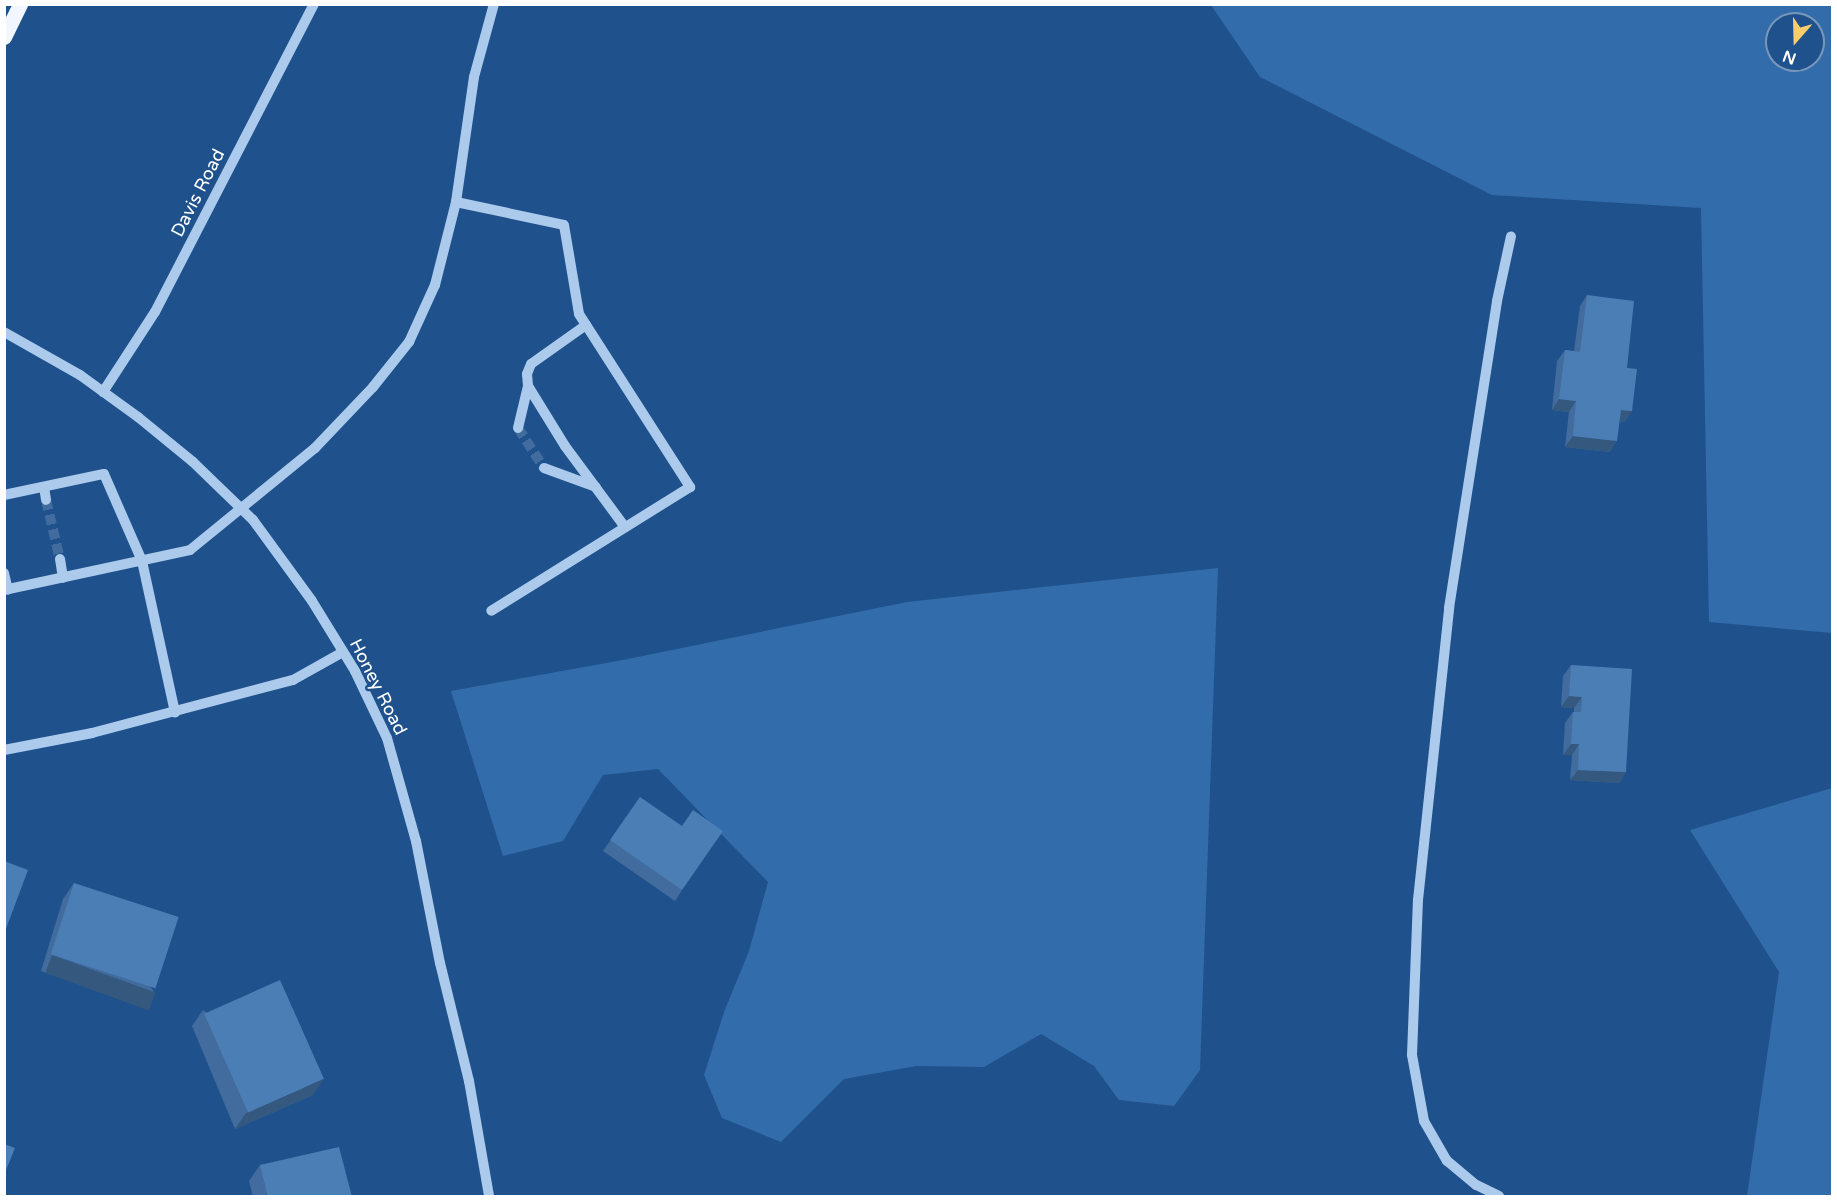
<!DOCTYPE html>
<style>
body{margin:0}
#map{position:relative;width:1837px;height:1201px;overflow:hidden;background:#1f528c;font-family:"Varela Round",sans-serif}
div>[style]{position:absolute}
.green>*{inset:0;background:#336caa}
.minor-tunnel>*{height:10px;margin-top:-5px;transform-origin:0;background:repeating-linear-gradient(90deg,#416c9d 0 10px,transparent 0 15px)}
.minor>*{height:10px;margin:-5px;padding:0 5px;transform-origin:5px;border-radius:5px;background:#accbec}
.major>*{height:15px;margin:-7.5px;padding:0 7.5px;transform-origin:7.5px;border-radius:7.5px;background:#f2f7ff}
.wall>*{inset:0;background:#416c9d}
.shaded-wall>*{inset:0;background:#35587f;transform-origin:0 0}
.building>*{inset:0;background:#4c7eb6;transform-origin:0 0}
span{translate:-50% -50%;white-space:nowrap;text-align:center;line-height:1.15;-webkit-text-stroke:5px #1f528c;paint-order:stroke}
.street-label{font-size:18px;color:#fff}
.frame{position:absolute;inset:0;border:6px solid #fff;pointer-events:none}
.north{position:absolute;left:1765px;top:12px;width:60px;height:60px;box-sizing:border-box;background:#1f528c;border:2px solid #7997ba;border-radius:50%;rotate:200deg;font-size:16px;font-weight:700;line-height:24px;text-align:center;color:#fff}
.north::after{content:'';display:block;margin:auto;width:21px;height:27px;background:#face6c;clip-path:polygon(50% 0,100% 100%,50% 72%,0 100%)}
</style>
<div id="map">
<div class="green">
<div style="clip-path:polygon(evenodd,1211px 5px,1832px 5px,1832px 633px,1709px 622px,1701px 208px,1492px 195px,1260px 77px,1211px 5px,1777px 24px,1813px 24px,1813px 60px,1777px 60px,1777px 24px)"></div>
<div style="clip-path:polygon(1218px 568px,1200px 1070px,1174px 1106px,1119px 1100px,1094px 1066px,1041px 1034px,984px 1067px,916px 1066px,844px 1079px,781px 1142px,722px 1118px,704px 1075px,724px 1012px,749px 951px,768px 882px,658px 769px,603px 775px,563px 841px,503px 856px,451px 691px,623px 660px,907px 602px)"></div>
<div style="clip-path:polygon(1832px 788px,1832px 1196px,1747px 1196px,1779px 972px,1690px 830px)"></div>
</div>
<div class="minor-tunnel">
<div style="left:518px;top:428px;width:48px;rotate:57deg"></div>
<div style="left:46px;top:500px;width:61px;rotate:76.7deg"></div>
</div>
<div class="minor">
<div style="left:456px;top:202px;width:110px;rotate:12deg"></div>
<div style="left:564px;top:225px;width:90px;rotate:80.4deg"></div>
<div style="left:579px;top:314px;width:206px;rotate:57.3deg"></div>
<div style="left:690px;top:487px;width:234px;rotate:148.1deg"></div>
<div style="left:586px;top:325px;width:67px;rotate:144.7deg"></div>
<div style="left:531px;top:364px;width:11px;rotate:112deg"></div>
<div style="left:527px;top:374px;width:12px;rotate:85deg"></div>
<div style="left:528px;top:386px;width:70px;rotate:58.3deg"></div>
<div style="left:565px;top:446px;width:101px;rotate:53.5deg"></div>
<div style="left:4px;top:332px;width:87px;rotate:29.5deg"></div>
<div style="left:80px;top:375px;width:72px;rotate:35.9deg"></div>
<div style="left:138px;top:417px;width:71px;rotate:39.3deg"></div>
<div style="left:193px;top:462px;width:83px;rotate:44deg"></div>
<div style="left:253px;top:520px;width:100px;rotate:53.9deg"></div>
<div style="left:312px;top:601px;width:82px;rotate:58.4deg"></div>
<div style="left:355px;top:671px;width:74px;rotate:64.5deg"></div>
<div style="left:387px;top:738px;width:107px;rotate:74.3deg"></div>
<div style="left:416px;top:841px;width:124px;rotate:78.9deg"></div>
<div style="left:440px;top:963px;width:122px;rotate:76.2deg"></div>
<div style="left:469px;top:1081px;width:117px;rotate:80.1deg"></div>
<div style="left:103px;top:392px;width:95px;rotate:-57deg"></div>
<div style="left:155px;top:312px;width:347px;rotate:-62.7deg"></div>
<div style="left:518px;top:428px;width:43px;rotate:-76.6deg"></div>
<div style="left:544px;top:468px;width:55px;rotate:20.1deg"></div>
<div style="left:44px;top:487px;width:13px;rotate:81deg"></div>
<div style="left:4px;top:495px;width:102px;rotate:-11.9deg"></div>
<div style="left:104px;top:474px;width:95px;rotate:66.4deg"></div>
<div style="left:142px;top:561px;width:155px;rotate:77.7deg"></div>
<div style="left:60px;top:559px;width:19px;rotate:81deg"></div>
<div style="left:4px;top:573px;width:17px;rotate:77deg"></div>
<div style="left:4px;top:590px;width:190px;rotate:-12.1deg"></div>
<div style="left:190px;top:550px;width:161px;rotate:-39.2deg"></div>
<div style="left:315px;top:448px;width:84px;rotate:-46.4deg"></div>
<div style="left:373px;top:387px;width:58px;rotate:-51.3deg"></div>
<div style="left:409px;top:342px;width:63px;rotate:-65.5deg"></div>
<div style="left:435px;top:285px;width:86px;rotate:-75.8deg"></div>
<div style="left:456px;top:202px;width:126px;rotate:-81.8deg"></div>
<div style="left:474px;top:77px;width:76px;rotate:-74.7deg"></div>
<div style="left:4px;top:750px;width:90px;rotate:-10.9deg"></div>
<div style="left:92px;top:733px;width:208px;rotate:-14.8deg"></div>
<div style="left:293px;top:680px;width:57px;rotate:-29.2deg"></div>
<div style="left:1499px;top:1196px;width:25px;rotate:-154deg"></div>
<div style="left:1476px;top:1185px;width:38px;rotate:-140deg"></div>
<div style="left:1447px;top:1161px;width:46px;rotate:-119.9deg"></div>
<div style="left:1424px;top:1121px;width:67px;rotate:-100.3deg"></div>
<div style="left:1412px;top:1055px;width:155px;rotate:-87.8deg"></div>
<div style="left:1418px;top:900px;width:294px;rotate:-83.9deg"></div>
<div style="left:1449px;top:608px;width:311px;rotate:-81.1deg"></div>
<div style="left:1497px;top:301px;width:66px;rotate:-77.8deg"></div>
</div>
<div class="major">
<div style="left:4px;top:37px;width:37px;rotate:-64deg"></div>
</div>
<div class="wall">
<div style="clip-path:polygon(1587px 295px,1627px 368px,1632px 411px,1624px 422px,1619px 421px,1610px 452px,1565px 447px,1569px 412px,1552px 410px,1557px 361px,1565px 350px,1574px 351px,1580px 306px)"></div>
<div style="clip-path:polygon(1571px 665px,1626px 772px,1619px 783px,1570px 780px,1572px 755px,1563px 755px,1565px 723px,1573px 712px,1574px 712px,1574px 708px,1561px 707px,1563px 676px)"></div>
<div style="clip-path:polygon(640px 797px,682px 890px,675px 901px,603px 851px)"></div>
<div style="clip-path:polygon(74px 883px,155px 993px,144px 1008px,41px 971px,63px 899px)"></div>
<div style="clip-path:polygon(203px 1010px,313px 1095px,235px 1129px,192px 1026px)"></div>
<div style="clip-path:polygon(260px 1165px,352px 1197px,253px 1197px,249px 1181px)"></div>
</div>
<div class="shaded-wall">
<div style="clip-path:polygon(1559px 399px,1576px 401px,1569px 412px,1552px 410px)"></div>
<div style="clip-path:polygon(1621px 410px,1632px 411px,1624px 422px,1613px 420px)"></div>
<div style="clip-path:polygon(1573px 436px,1617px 441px,1610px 452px,1565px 447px)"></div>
<div style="clip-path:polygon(1569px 696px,1582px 697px,1574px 708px,1561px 707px)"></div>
<div style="clip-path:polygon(1571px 744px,1579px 744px,1572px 755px,1563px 755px)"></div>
<div style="clip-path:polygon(1578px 770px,1626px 772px,1619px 783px,1570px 780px)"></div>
<div style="left:52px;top:955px;width:110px;height:19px;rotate:20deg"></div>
<div style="clip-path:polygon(324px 1079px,313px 1095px,235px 1129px,246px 1113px)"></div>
</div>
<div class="building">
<div style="clip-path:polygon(1587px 295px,1634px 301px,1627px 368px,1637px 369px,1632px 411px,1621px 410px,1617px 441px,1573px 436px,1576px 401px,1559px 399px,1565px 350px,1580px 352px)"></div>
<div style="clip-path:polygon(1571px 665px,1632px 669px,1626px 772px,1578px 770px,1579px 744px,1571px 744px,1573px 712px,1581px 712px,1582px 697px,1569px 696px)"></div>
<div style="clip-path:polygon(640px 797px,682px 826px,693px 810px,723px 831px,682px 890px,610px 840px)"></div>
<div style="clip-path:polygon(4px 861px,28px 870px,4px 934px)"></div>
<div style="left:74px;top:883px;width:110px;height:75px;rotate:18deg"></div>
<div style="left:280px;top:980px;width:108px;height:83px;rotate:66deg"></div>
<div style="clip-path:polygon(4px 1144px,15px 1148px,4px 1175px)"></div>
<div style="clip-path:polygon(339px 1147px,352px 1197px,268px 1197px,260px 1165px)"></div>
</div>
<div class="street-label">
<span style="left:198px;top:193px;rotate:-63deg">Davis Road</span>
<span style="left:378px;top:687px;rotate:63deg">Honey Road</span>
</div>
<div class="frame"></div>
<div class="north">N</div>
</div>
